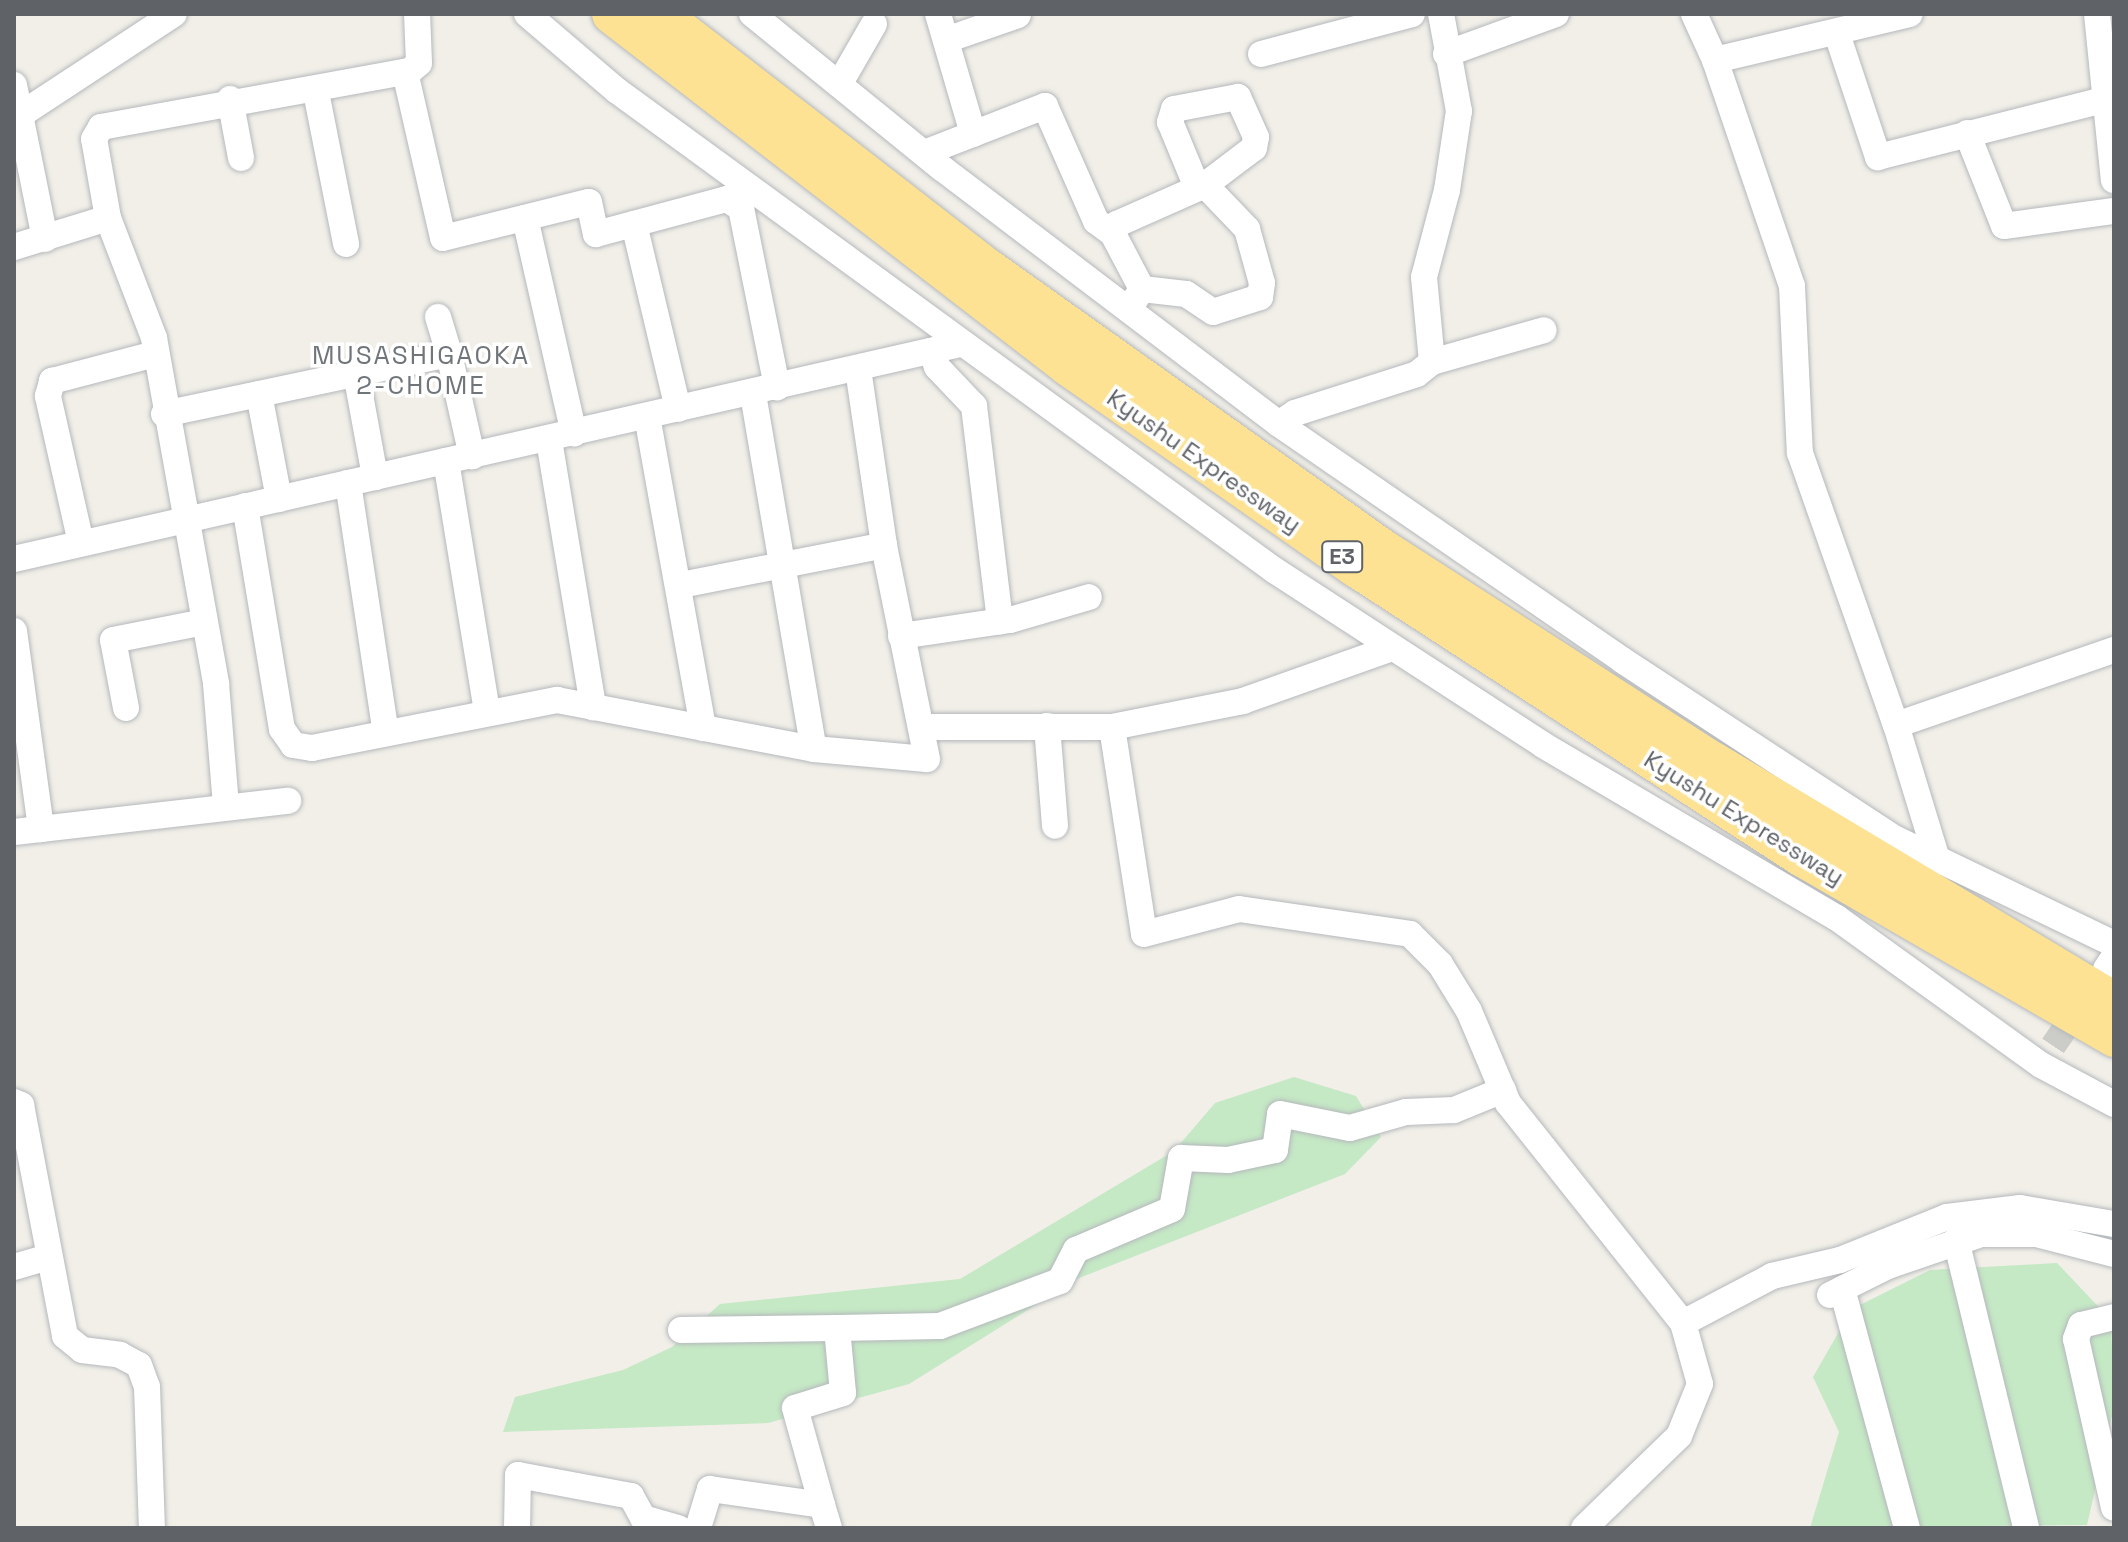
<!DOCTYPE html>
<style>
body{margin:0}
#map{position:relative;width:2128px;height:1542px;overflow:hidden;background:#f1efe8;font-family:"Space Grotesk",sans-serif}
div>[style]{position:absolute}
.green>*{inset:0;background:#c5e8c5}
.minor-tunnel>*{height:26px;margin-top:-13px;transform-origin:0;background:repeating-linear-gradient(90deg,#ccccc8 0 26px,transparent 0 39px)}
.roads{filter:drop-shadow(0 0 2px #b5b8bc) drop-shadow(0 0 2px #b5b8bc)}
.minor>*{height:26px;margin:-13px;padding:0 13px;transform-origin:13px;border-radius:13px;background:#fff}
.highway>*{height:40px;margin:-20px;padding:0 20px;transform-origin:20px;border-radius:20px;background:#fde293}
span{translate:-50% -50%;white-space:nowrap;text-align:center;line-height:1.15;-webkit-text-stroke:7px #fff;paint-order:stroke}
.shield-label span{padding:2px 6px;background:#fff;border:2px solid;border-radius:6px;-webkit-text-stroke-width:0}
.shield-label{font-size:22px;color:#5f6368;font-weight:700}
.street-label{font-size:24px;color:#5f6368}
.neighbourhood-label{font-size:26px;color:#70757a;letter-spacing:2px}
.frame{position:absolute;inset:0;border:16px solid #5f6368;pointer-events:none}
</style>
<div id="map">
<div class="green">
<div style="clip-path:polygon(1294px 1077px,1356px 1096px,1381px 1137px,1345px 1174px,1079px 1278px,909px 1384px,768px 1423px,503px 1432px,515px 1397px,623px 1370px,672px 1347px,720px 1304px,960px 1279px,1174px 1151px,1215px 1103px)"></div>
<div style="clip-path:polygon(2057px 1263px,2111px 1320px,2114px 1407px,2087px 1525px,1810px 1528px,1839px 1432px,1813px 1377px,1852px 1309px,1930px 1270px)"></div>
</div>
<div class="minor-tunnel">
<div style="left:2053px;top:1046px;width:53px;rotate:-55.7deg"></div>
</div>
<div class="roads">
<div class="minor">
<div style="left:527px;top:14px;width:117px;rotate:40.5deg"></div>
<div style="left:616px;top:90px;width:814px;rotate:36.11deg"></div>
<div style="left:1274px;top:570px;width:321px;rotate:33deg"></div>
<div style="left:1543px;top:745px;width:341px;rotate:30.5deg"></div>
<div style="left:1837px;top:918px;width:251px;rotate:35.8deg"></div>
<div style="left:2041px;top:1065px;width:83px;rotate:28.1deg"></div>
<div style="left:752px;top:14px;width:246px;rotate:39.1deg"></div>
<div style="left:943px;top:169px;width:422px;rotate:37.2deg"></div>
<div style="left:1279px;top:424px;width:416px;rotate:34.5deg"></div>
<div style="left:1622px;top:660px;width:327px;rotate:33.2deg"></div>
<div style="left:1896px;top:839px;width:242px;rotate:25.7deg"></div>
<div style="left:938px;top:14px;width:125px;rotate:73.7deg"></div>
<div style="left:1694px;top:14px;width:51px;rotate:65.5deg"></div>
<div style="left:1715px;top:60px;width:239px;rotate:71.2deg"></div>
<div style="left:1792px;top:286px;width:167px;rotate:87.3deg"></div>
<div style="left:1800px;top:453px;width:288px;rotate:70.6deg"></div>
<div style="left:1896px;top:725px;width:143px;rotate:73deg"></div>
<div style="left:2097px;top:14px;width:167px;rotate:84.2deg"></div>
<div style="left:1837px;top:34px;width:130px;rotate:71.6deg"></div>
<div style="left:1878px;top:157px;width:232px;rotate:-14.2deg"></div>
<div style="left:946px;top:40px;width:76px;rotate:-19.1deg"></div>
<div style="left:1261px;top:54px;width:156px;rotate:-14.8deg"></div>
<div style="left:1446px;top:54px;width:117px;rotate:-20deg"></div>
<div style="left:1715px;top:60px;width:200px;rotate:-13.3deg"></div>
<div style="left:405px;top:72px;width:170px;rotate:77.1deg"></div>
<div style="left:443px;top:238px;width:150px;rotate:-13.9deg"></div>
<div style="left:589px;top:202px;width:33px;rotate:78deg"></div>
<div style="left:596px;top:234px;width:136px;rotate:-15deg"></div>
<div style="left:727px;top:199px;width:17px;rotate:33deg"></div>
<div style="left:741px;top:208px;width:183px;rotate:78.6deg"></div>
<div style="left:840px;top:83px;width:68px;rotate:-60deg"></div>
<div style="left:14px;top:85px;width:157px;rotate:78.6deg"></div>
<div style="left:316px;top:92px;width:155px;rotate:78.8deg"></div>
<div style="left:230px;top:99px;width:60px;rotate:79.4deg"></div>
<div style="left:14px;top:119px;width:191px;rotate:-33.3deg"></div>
<div style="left:1967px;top:133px;width:100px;rotate:68.3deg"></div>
<div style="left:2004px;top:226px;width:111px;rotate:-7.8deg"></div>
<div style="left:924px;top:153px;width:130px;rotate:-21.2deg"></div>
<div style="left:1045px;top:106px;width:126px;rotate:66.1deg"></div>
<div style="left:1096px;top:221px;width:21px;rotate:37deg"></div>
<div style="left:108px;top:218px;width:129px;rotate:69deg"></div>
<div style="left:154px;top:338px;width:352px;rotate:79.8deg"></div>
<div style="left:216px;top:684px;width:121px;rotate:85.3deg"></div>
<div style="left:525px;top:218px;width:221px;rotate:77.2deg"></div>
<div style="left:634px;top:224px;width:190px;rotate:76.6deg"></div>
<div style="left:14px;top:247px;width:98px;rotate:-17.1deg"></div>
<div style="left:108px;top:218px;width:80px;rotate:-100deg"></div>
<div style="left:94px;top:139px;width:14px;rotate:-60deg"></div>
<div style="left:101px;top:127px;width:314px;rotate:-10.3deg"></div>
<div style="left:410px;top:71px;width:12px;rotate:-42deg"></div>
<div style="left:419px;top:63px;width:49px;rotate:-92.3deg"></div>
<div style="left:1129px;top:309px;width:24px;rotate:-57deg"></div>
<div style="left:1142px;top:289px;width:62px;rotate:-117.8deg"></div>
<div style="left:1113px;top:234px;width:11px;rotate:-68deg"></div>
<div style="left:1117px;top:224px;width:96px;rotate:-23.9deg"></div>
<div style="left:1205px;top:185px;width:61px;rotate:-37.1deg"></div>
<div style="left:1254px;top:148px;width:11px;rotate:-80deg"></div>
<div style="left:1256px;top:137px;width:44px;rotate:-114.2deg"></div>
<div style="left:1238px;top:97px;width:65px;rotate:169.4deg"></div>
<div style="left:1174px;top:109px;width:14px;rotate:107deg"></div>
<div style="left:1170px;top:122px;width:63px;rotate:67.5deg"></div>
<div style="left:1194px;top:180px;width:12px;rotate:24deg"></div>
<div style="left:1205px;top:185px;width:61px;rotate:46.3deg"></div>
<div style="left:1247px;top:229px;width:56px;rotate:74.5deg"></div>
<div style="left:1262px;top:283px;width:14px;rotate:98deg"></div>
<div style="left:1260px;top:297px;width:49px;rotate:162.3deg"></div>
<div style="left:1213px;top:312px;width:32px;rotate:-146deg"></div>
<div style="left:1186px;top:294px;width:44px;rotate:-173.5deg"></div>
<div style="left:438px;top:317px;width:39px;rotate:73deg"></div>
<div style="left:931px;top:351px;width:17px;rotate:69deg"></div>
<div style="left:937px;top:367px;width:54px;rotate:46.5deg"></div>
<div style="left:974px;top:406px;width:217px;rotate:83.1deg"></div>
<div style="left:1432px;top:362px;width:116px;rotate:-15.9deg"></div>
<div style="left:356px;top:373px;width:106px;rotate:79.6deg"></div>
<div style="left:259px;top:394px;width:107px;rotate:79.2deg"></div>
<div style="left:753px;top:394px;width:360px;rotate:80.3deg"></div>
<div style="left:164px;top:414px;width:291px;rotate:-11.9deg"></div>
<div style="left:449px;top:354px;width:105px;rotate:77.3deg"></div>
<div style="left:647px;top:416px;width:317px;rotate:79.8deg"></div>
<div style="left:1279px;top:424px;width:19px;rotate:-35deg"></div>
<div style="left:1295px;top:413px;width:128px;rotate:-17.7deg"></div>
<div style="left:1417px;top:374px;width:19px;rotate:-39deg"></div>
<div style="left:1432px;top:362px;width:85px;rotate:-95.4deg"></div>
<div style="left:1424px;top:277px;width:90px;rotate:-75.2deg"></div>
<div style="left:1447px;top:190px;width:80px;rotate:-81.4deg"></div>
<div style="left:1459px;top:111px;width:99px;rotate:-100.5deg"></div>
<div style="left:549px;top:440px;width:271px;rotate:80.6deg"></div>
<div style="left:446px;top:461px;width:254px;rotate:80.7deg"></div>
<div style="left:348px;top:483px;width:253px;rotate:81.4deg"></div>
<div style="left:245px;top:506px;width:226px;rotate:80.6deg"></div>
<div style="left:282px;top:729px;width:19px;rotate:55deg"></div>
<div style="left:293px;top:745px;width:19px;rotate:9deg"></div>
<div style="left:312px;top:748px;width:250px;rotate:-11.1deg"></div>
<div style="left:557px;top:700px;width:262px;rotate:10.8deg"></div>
<div style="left:814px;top:749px;width:113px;rotate:5.1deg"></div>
<div style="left:927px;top:759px;width:218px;rotate:-101.4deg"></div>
<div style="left:884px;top:545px;width:178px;rotate:-98.4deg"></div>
<div style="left:81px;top:543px;width:151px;rotate:-102.7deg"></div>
<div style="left:48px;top:396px;width:16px;rotate:-75deg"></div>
<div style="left:52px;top:381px;width:106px;rotate:-14.7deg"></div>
<div style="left:14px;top:559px;width:970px;rotate:-12.8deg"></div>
<div style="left:681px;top:585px;width:207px;rotate:-11.1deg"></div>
<div style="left:14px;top:631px;width:200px;rotate:82.2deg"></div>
<div style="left:901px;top:636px;width:110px;rotate:-8.4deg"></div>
<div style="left:1010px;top:620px;width:82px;rotate:-16.2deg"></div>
<div style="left:126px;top:708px;width:69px;rotate:-100.8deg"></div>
<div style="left:113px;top:640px;width:93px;rotate:-11.2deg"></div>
<div style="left:1896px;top:725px;width:231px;rotate:-19deg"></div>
<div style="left:1047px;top:726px;width:100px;rotate:85.4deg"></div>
<div style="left:921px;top:727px;width:191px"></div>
<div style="left:1112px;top:727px;width:134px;rotate:-11.2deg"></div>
<div style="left:1243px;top:701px;width:155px;rotate:-19.6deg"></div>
<div style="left:1112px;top:727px;width:209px;rotate:81.2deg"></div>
<div style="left:1144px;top:934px;width:98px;rotate:-14.7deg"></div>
<div style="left:1239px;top:909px;width:173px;rotate:8.3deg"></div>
<div style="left:1410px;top:934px;width:42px;rotate:45deg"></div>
<div style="left:1440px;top:964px;width:55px;rotate:58.3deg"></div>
<div style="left:1469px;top:1011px;width:100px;rotate:67deg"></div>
<div style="left:1508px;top:1103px;width:281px;rotate:51.5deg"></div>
<div style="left:1683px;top:1323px;width:63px;rotate:74.4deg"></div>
<div style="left:1700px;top:1384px;width:56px;rotate:112deg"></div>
<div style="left:1679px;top:1436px;width:132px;rotate:135.9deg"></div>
<div style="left:14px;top:832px;width:276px;rotate:-6.5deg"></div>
<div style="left:2106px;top:969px;width:14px;rotate:-56deg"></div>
<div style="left:14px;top:1102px;width:8px;rotate:23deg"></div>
<div style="left:21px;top:1105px;width:235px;rotate:79.2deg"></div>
<div style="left:65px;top:1336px;width:22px;rotate:39deg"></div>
<div style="left:82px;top:1350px;width:38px;rotate:7deg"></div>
<div style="left:120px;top:1355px;width:21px;rotate:28deg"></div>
<div style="left:139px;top:1365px;width:23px;rotate:70deg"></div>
<div style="left:147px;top:1387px;width:141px;rotate:88deg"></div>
<div style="left:1956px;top:1240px;width:296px;rotate:76.3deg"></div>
<div style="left:14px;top:1267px;width:35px;rotate:-16deg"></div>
<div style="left:1842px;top:1289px;width:248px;rotate:74.8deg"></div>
<div style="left:1830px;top:1295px;width:65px;rotate:-26.6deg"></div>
<div style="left:1888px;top:1266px;width:98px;rotate:-19deg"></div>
<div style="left:1981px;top:1234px;width:55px"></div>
<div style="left:2036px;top:1234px;width:81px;rotate:14.4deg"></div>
<div style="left:2114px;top:1317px;width:34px;rotate:166deg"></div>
<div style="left:2081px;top:1325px;width:15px;rotate:110deg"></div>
<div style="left:2076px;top:1339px;width:173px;rotate:77.3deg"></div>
<div style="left:1683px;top:1323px;width:101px;rotate:-27.8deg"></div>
<div style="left:1772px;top:1276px;width:70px;rotate:-13.2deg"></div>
<div style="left:1840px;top:1260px;width:115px;rotate:-21.9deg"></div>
<div style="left:1947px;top:1217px;width:74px;rotate:-7deg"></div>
<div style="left:2020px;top:1208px;width:95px;rotate:9.7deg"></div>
<div style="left:837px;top:1328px;width:103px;rotate:-1.1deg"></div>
<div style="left:940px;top:1326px;width:128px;rotate:-20.6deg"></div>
<div style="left:1060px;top:1281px;width:35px;rotate:-63deg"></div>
<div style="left:1076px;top:1250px;width:104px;rotate:-23.1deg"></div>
<div style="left:1172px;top:1209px;width:52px;rotate:-80deg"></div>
<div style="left:1181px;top:1158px;width:47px;rotate:2.4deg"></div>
<div style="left:1228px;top:1160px;width:48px;rotate:-12deg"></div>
<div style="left:1275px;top:1150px;width:36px;rotate:-82deg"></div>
<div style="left:1280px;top:1114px;width:71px;rotate:11.3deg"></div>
<div style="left:1350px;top:1128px;width:58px;rotate:-15.9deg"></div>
<div style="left:1406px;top:1112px;width:48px;rotate:-2.4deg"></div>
<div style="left:1454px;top:1110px;width:53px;rotate:-22.2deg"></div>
<div style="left:681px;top:1330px;width:156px;rotate:-0.7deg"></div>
<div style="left:837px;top:1328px;width:65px;rotate:84.7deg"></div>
<div style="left:843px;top:1393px;width:50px;rotate:162.6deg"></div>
<div style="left:795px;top:1408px;width:101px;rotate:74.4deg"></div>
<div style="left:517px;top:1528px;width:53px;rotate:-88.9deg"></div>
<div style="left:518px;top:1475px;width:115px;rotate:10.5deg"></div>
<div style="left:631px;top:1496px;width:25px;rotate:61deg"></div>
<div style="left:643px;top:1518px;width:37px;rotate:16deg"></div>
<div style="left:698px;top:1528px;width:41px;rotate:-72.9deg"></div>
<div style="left:710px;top:1489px;width:113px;rotate:8.1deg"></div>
<div style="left:822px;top:1505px;width:24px;rotate:73deg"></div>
</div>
<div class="highway">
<div style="left:612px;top:14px;width:578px;rotate:37.62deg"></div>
<div style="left:1070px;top:367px;width:349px;rotate:35deg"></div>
<div style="left:1356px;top:567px;width:531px;rotate:33deg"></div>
<div style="left:1801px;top:856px;width:362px;rotate:30deg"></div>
<div style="left:659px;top:14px;width:416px;rotate:37.8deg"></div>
<div style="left:988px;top:269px;width:487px;rotate:35.4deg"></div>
<div style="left:1385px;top:551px;width:390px;rotate:32.8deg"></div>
<div style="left:1713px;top:762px;width:467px;rotate:30.9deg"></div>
</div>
</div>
<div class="shield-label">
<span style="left:1342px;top:557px">E3</span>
</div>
<div class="street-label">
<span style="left:1204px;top:461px;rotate:35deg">Kyushu Expressway</span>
<span style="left:1744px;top:818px;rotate:32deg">Kyushu Expressway</span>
</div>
<div class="neighbourhood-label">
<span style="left:421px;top:371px">MUSASHIGAOKA<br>2-CHOME</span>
</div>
<div class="frame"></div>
</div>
